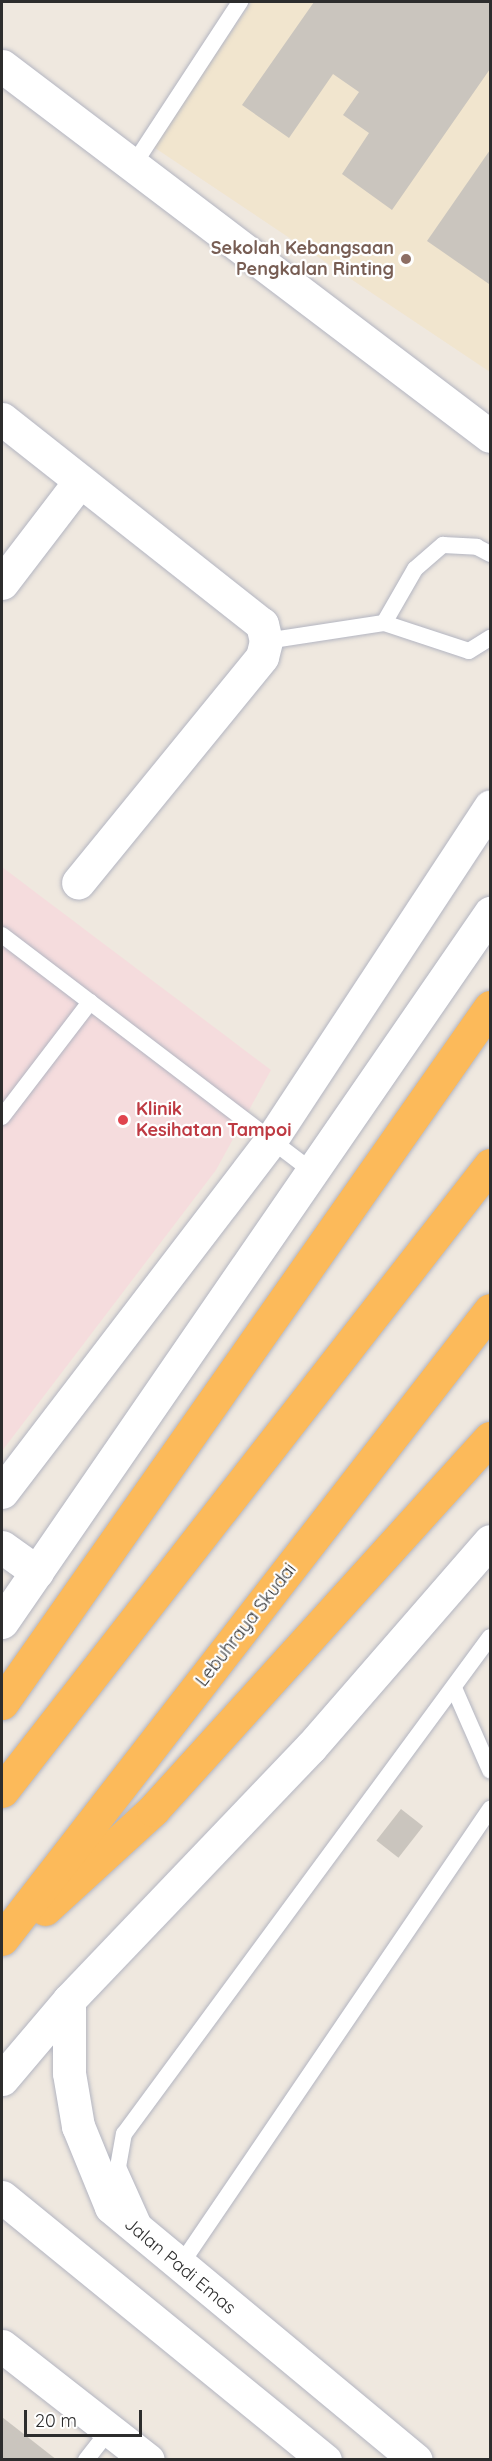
<!DOCTYPE html>
<style>
body{margin:0}
#map{position:relative;width:492px;height:2461px;overflow:hidden;background:#efe8df;font-family:Quicksand,sans-serif}
div>[style]{position:absolute}
.education>*{inset:0;background:#f1e5ce}
.medical>*{inset:0;background:#f5dcdd}
.building>*{inset:0;background:#cac5be;transform-origin:0 0}
.roads{filter:drop-shadow(0 0 2px #b3b5c1) drop-shadow(0 0 2px #b3b5c1)}
.service>*{height:16px;margin:-8px;padding:0 8px;transform-origin:8px;border-radius:8px;background:#fff}
.minor>*{height:33px;margin:-16.5px;padding:0 16.5px;transform-origin:16.5px;border-radius:16.5px;background:#fff}
.tertiary>*{height:33px;margin:-16.5px;padding:0 16.5px;transform-origin:16.5px;border-radius:16.5px;background:#fff}
.trunk>*{height:33px;margin:-16.5px;padding:0 16.5px;transform-origin:16.5px;border-radius:16.5px;background:#fcba5a}
.dots>*{width:16px;height:16px;translate:-50% -50%;box-sizing:border-box;border:3px solid #fff;border-radius:50%}
span{translate:-50% -50%;white-space:nowrap;text-align:center;line-height:1.15;-webkit-text-stroke:4.5px #fff;paint-order:stroke}
.education-label{font-size:18px;color:#785e54;font-weight:700}
.right{translate:-100% -50%;text-align:right}
.health-label{font-size:18px;color:#be3a42;font-weight:700}
.left{translate:0 -50%;text-align:left}
.street-label{font-size:18px;color:#2d2d2d}
.frame{position:absolute;inset:0;border:3px solid #2d2d2d;pointer-events:none}
.scale{position:absolute;left:24px;top:2410px;width:118px;height:27px;box-sizing:border-box;border:3px solid #2d2d2d;border-top:0;padding-left:8px;font-size:18px;line-height:21px;white-space:nowrap;color:#2d2d2d;-webkit-text-stroke:4px #fff;paint-order:stroke}
</style>
<div id="map">
<div class="education">
<div style="clip-path:polygon(252px 2px,490px 2px,490px 372px,152px 146px)"></div>
</div>
<div class="medical">
<div style="clip-path:polygon(2px 867px,271px 1070px,216px 1170px,2px 1451px)"></div>
</div>
<div class="building">
<div style="clip-path:polygon(314px 2px,490px 2px,490px 69px,392px 210px,342px 174px,369px 133px,343px 115px,359px 92px,333px 74px,289px 138px,242px 105px)"></div>
<div style="clip-path:polygon(490px 150px,490px 281px,489px 284px,427px 241px)"></div>
<div style="left:401px;top:1809px;width:28px;height:40px;rotate:38deg"></div>
<div style="clip-path:polygon(2px 2417px,57px 2460px,2px 2460px)"></div>
</div>
<div class="roads">
<div class="service">
<div style="left:134px;top:164px;width:194px;rotate:-56.8deg"></div>
<div style="left:384px;top:623px;width:62px;rotate:-60.1deg"></div>
<div style="left:415px;top:569px;width:37px;rotate:-41deg"></div>
<div style="left:443px;top:545px;width:34px;rotate:3deg"></div>
<div style="left:477px;top:547px;width:15px;rotate:28deg"></div>
<div style="left:266px;top:641px;width:119px;rotate:-8.7deg"></div>
<div style="left:384px;top:623px;width:89px;rotate:18.2deg"></div>
<div style="left:469px;top:651px;width:25px;rotate:-32deg"></div>
<div style="left:2px;top:935px;width:386px;rotate:37.3deg"></div>
<div style="left:2px;top:1117px;width:145px;rotate:-52.6deg"></div>
<div style="left:454px;top:1688px;width:90px;rotate:66.3deg"></div>
<div style="left:145px;top:2227px;width:66px;rotate:-114.2deg"></div>
<div style="left:118px;top:2167px;width:34px;rotate:-80deg"></div>
<div style="left:124px;top:2134px;width:617px;rotate:-53.63deg"></div>
<div style="left:179px;top:2267px;width:554px;rotate:-55.82deg"></div>
<div style="left:86px;top:2460px;width:41px;rotate:-52deg"></div>
</div>
<div class="minor">
<div style="left:2px;top:66px;width:612px;rotate:37.17deg"></div>
<div style="left:2px;top:419px;width:331px;rotate:38.3deg"></div>
<div style="left:262px;top:624px;width:17px;rotate:77deg"></div>
<div style="left:266px;top:641px;width:16px;rotate:104deg"></div>
<div style="left:262px;top:657px;width:291px;rotate:129.2deg"></div>
<div style="left:2px;top:583px;width:128px;rotate:-52.6deg"></div>
<div style="left:2px;top:1492px;width:443px;rotate:-52.6deg"></div>
<div style="left:271px;top:1140px;width:399px;rotate:-56.7deg"></div>
<div style="left:2px;top:1547px;width:43px;rotate:35.5deg"></div>
<div style="left:2px;top:2346px;width:185px;rotate:38deg"></div>
</div>
<div class="tertiary">
<div style="left:2px;top:1622px;width:861px;rotate:-55.46deg"></div>
<div style="left:69px;top:2000px;width:73px;rotate:90deg"></div>
<div style="left:69px;top:2073px;width:54px;rotate:80.4deg"></div>
<div style="left:78px;top:2126px;width:87px;rotate:67.8deg"></div>
<div style="left:111px;top:2207px;width:396px;rotate:39.7deg"></div>
<div style="left:2px;top:2079px;width:104px;rotate:-49.7deg"></div>
<div style="left:69px;top:2000px;width:349px;rotate:-46.3deg"></div>
<div style="left:310px;top:1748px;width:274px;rotate:-49deg"></div>
<div style="left:2px;top:2197px;width:417px;rotate:39.2deg"></div>
</div>
<div class="trunk">
<div style="left:2px;top:1703px;width:850px;rotate:-54.96deg"></div>
<div style="left:2px;top:1791px;width:794px;rotate:-52.06deg"></div>
<div style="left:45px;top:1909px;width:147px;rotate:-42.5deg"></div>
<div style="left:153px;top:1810px;width:502px;rotate:-47.83deg"></div>
<div style="left:2px;top:1939px;width:796px;rotate:-52.19deg"></div>
</div>
</div>
<div class="dots">
<div style="left:406px;top:259px;background:#8d6e63"></div>
<div style="left:123px;top:1120px;background:#e0444e"></div>
</div>
<div class="education-label">
<span class="right" style="left:394px;top:259px">Sekolah Kebangsaan<br>Pengkalan Rinting</span>
</div>
<div class="health-label">
<span class="left" style="left:136px;top:1120px">Klinik<br>Kesihatan Tampoi</span>
</div>
<div class="street-label">
<span style="left:246px;top:1625px;rotate:-52deg">Lebuhraya Skudai</span>
<span style="left:180px;top:2266px;rotate:40deg">Jalan Padi Emas</span>
</div>
<div class="frame"></div>
<div class="scale">20 m</div>
</div>
